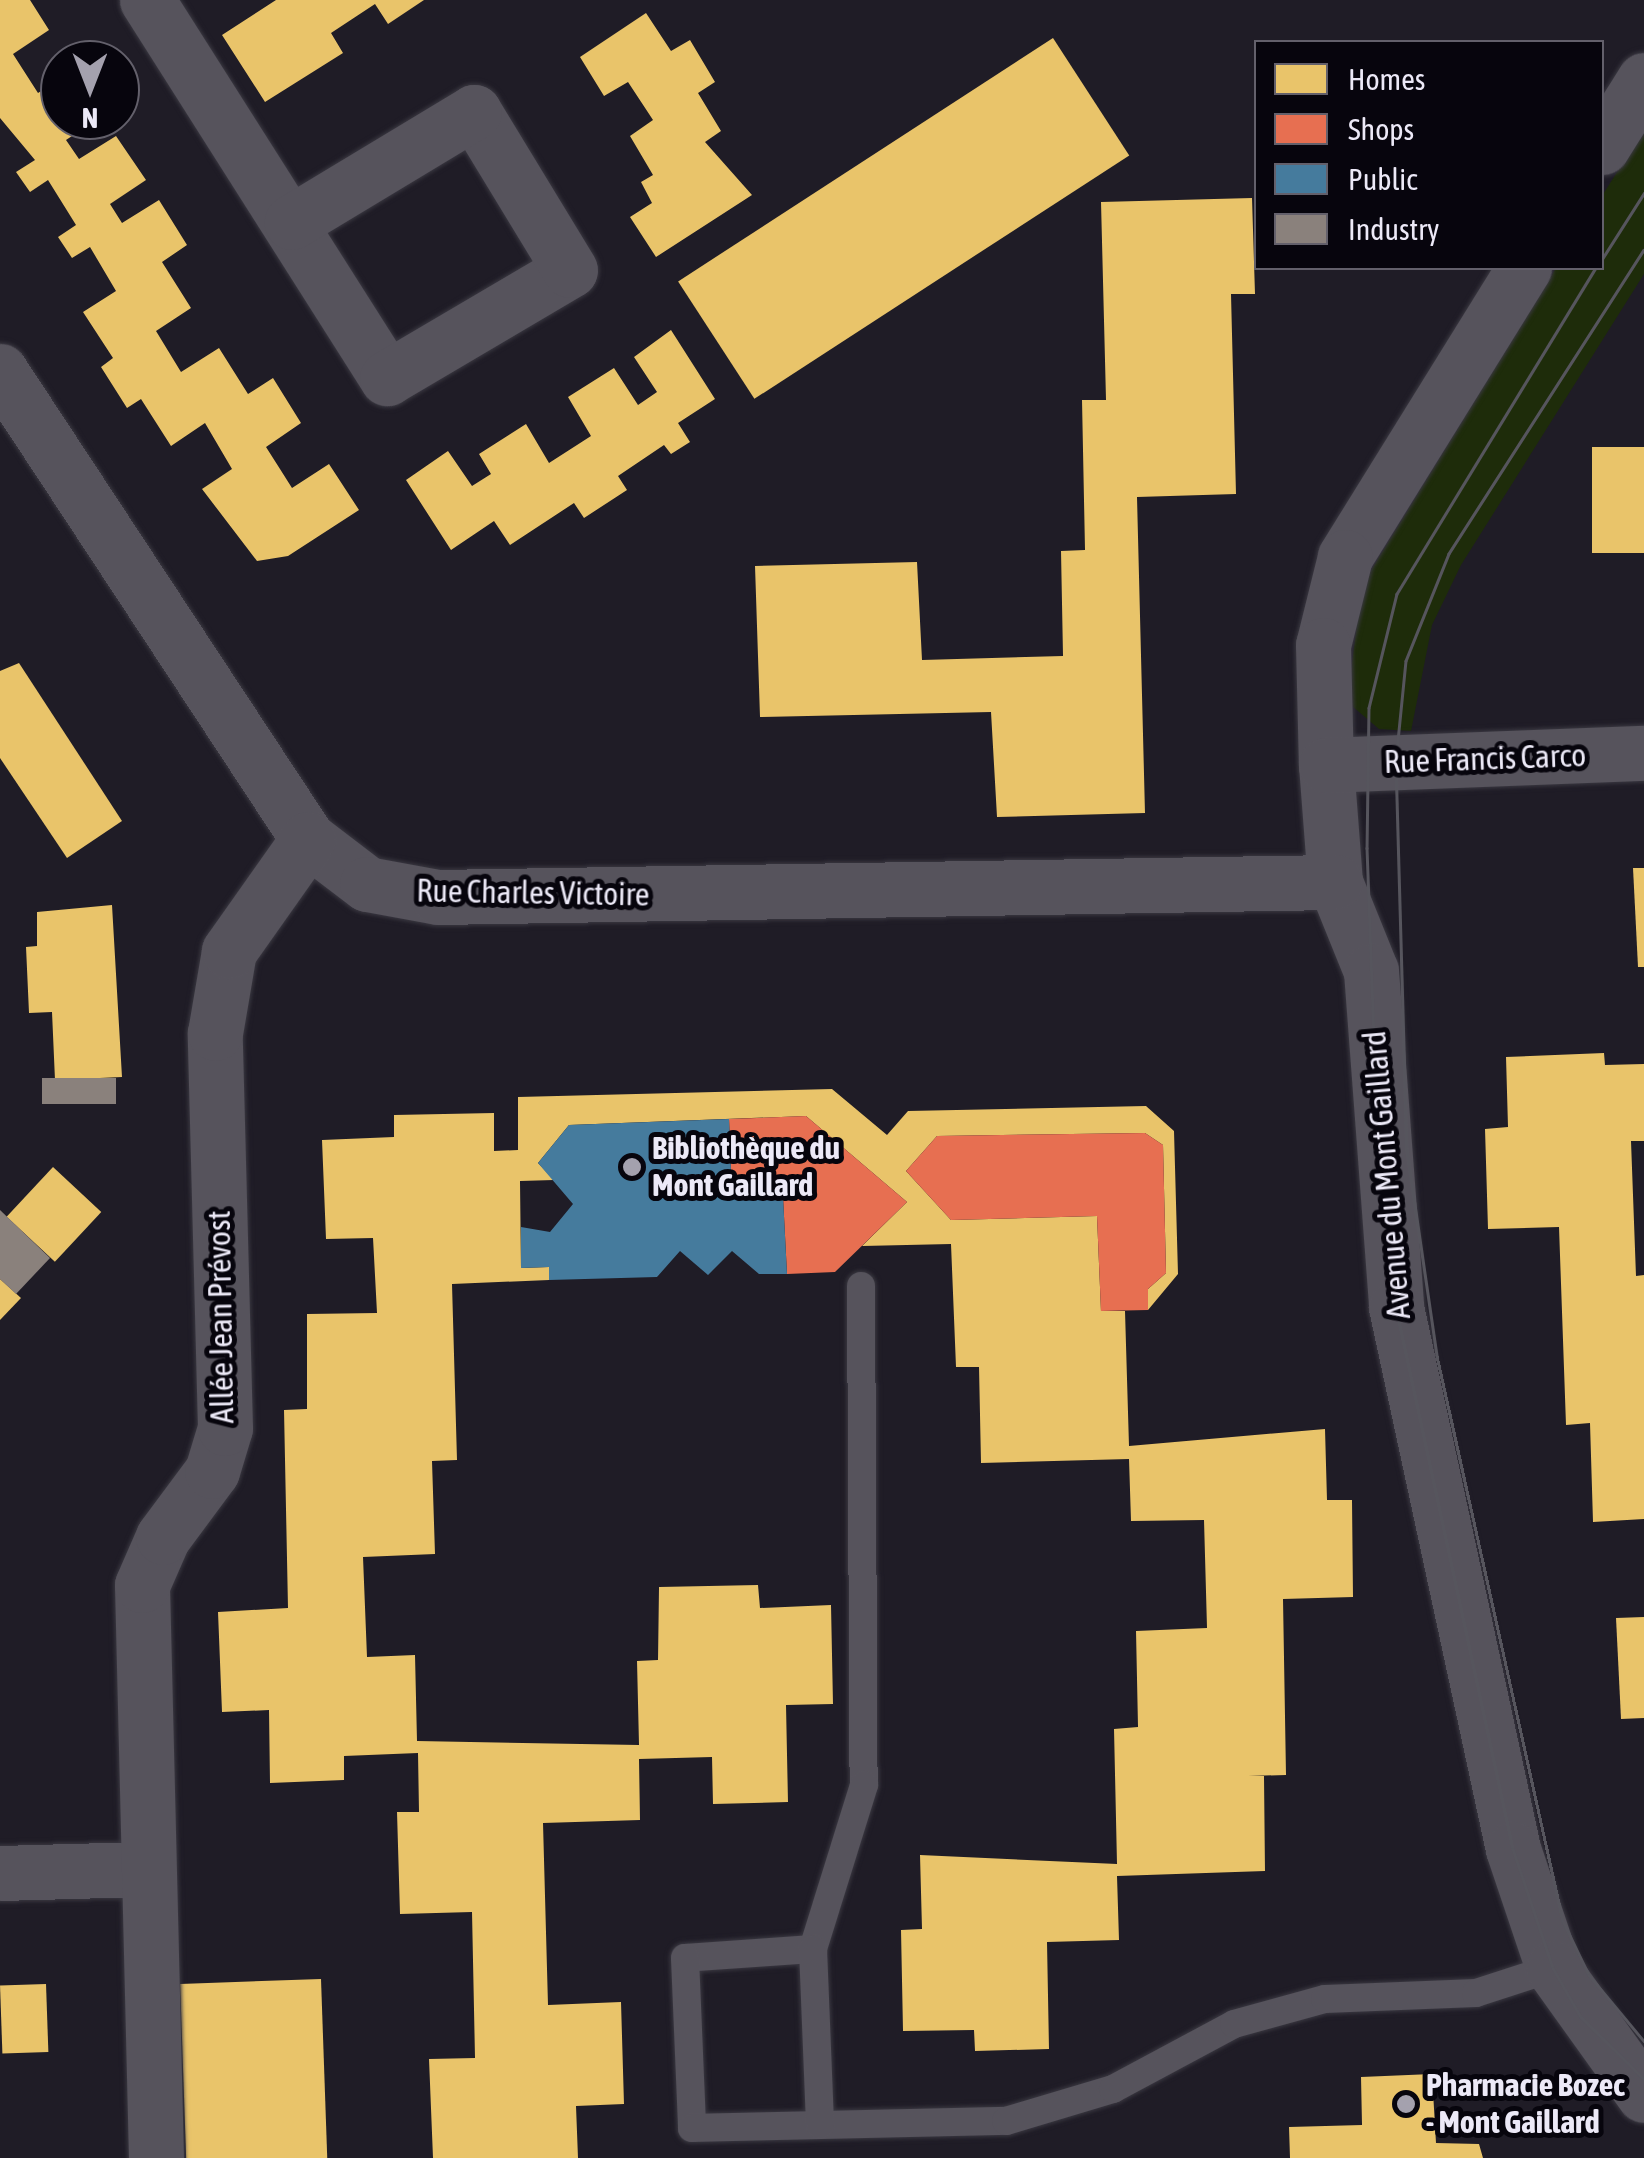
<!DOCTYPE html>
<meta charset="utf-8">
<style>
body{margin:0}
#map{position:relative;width:1644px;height:2158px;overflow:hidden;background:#1f1c26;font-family:"Asap Condensed",sans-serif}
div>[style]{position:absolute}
.green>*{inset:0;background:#1e2c0a}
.homes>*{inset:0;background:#e9c46a;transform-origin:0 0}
.shops>*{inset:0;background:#e76f51}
.public>*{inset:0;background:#457b9d}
.industry>*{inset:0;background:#8a817c;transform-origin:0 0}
.roads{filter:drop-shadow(0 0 2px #3a3841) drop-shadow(0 0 2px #3a3841)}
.service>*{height:28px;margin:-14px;padding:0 14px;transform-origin:14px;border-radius:14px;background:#56535c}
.minor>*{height:55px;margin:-27.5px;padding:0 27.5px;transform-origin:27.5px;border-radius:27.5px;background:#56535c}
.tram>*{height:2.5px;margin:-1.25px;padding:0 1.25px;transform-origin:1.25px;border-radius:1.25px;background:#56555d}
.dots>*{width:28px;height:28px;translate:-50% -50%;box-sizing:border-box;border:5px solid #07050d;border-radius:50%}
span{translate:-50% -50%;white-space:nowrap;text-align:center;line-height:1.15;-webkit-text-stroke:10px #07050d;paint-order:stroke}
.street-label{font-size:32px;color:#ece9f7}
.poi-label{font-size:32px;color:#ece9f7;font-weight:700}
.left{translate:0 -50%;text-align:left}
.legend{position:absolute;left:1254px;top:40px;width:350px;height:230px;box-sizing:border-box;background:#07050d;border:2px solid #63606b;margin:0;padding:12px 18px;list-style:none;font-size:30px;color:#ece9f7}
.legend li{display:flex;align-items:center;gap:20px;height:50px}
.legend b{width:50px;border:2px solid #63606b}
.north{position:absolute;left:40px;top:40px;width:100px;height:100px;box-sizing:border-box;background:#07050d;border:2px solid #63606b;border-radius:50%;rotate:180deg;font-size:28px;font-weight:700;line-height:40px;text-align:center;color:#ece9f7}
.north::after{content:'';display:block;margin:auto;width:35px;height:45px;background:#a4a1ae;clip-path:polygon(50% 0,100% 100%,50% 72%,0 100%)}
</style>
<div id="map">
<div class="green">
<div style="clip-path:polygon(1644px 129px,1644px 274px,1461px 565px,1432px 625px,1411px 731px,1379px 729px,1352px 706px,1349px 686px,1362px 585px,1556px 268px,1602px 268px,1602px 196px)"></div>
</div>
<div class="homes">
<div style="clip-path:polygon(0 0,30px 0,49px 30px,13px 54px,38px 93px,60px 79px,60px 120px,96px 120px,66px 140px,79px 159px,116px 136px,146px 180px,110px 204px,122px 223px,159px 200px,187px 245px,162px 262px,191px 308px,156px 331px,181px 372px,219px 348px,248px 394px,273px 378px,301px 423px,266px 447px,280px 469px,292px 488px,329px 464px,359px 510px,288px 556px,257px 561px,202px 489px,232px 469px,205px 423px,171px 446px,141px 399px,127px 408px,101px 367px,113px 358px,83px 312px,116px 291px,90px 247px,72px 258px,58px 237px,76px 225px,48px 180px,30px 192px,16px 172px,35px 160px,0 118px)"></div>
<div style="clip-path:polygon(276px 0,424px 0,388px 24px,375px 4px,331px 33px,343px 53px,265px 102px,222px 35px)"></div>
<div style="clip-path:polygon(646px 13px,671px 51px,690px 40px,715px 82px,698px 93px,721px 131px,705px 142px,752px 195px,656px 257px,630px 217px,652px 203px,641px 182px,653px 175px,630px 136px,653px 120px,628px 82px,604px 96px,580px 57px)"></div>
<div style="left:1053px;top:38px;width:140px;height:447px;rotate:57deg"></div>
<div style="clip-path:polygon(1252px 198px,1255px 294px,1231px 294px,1236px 494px,1137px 497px,1145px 813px,997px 817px,991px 712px,760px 717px,755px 566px,917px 562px,922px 660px,1063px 656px,1061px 551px,1085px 550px,1082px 400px,1106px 400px,1101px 202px)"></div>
<div style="clip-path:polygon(671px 330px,715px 399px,678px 423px,690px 442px,671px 454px,664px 445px,618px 476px,627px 490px,584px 518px,574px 503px,510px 545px,494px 521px,451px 550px,406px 480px,448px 451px,472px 486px,491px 474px,479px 454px,526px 424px,549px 463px,591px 436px,568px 397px,614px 368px,638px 405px,657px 392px,634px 357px)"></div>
<div style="left:1592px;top:447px;width:52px;height:106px"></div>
<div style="clip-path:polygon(19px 663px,122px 821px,67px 858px,0 758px,0 671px)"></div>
<div style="clip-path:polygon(1633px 868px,1644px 868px,1644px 967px,1638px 967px)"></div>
<div style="clip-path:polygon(112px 905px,122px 1077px,55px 1080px,52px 1012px,29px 1013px,26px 947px,37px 946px,37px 912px)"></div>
<div style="clip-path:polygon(1604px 1053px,1605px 1065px,1644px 1064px,1644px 1141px,1631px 1141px,1636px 1276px,1644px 1275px,1644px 1519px,1593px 1522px,1590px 1423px,1566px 1425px,1559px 1227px,1488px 1229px,1485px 1129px,1508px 1127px,1506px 1057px)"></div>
<div style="clip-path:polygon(832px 1089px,887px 1135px,908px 1111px,1146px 1106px,1174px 1131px,1178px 1274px,1148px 1310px,1148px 1289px,1166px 1273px,1163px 1145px,1145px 1133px,937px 1136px,906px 1171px,951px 1220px,1097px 1216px,1101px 1311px,1125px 1311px,1129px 1446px,1325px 1429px,1327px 1500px,1352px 1500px,1353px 1597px,1283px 1599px,1286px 1775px,1248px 1776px,1264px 1776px,1265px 1871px,1117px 1876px,1119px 1940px,1047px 1942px,1049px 2049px,975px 2051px,974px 2030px,903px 2031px,901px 1930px,922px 1929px,920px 1855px,1117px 1864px,1114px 1729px,1138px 1727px,1136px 1631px,1207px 1628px,1204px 1520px,1131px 1521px,1129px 1459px,981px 1463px,979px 1367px,956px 1367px,951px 1244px,862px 1246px,907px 1202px,806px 1116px,569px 1125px,538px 1163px,554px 1180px,520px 1181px,521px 1268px,549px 1267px,549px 1280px,452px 1284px,457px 1460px,432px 1461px,435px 1554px,363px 1557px,367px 1657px,415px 1655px,417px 1741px,639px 1745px,637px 1661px,658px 1660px,659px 1587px,758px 1585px,760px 1608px,831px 1605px,833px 1704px,786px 1705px,788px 1802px,713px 1804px,712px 1757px,639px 1759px,640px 1820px,543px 1823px,548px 2005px,621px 2002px,624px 2104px,576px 2106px,578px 2158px,433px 2158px,429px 2059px,475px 2058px,472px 1912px,400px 1914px,397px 1812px,419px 1812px,418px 1753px,344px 1756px,344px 1780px,270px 1783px,269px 1710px,222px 1712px,218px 1612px,288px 1608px,284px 1410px,307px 1409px,307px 1314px,377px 1313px,373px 1238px,326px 1239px,322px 1140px,394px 1137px,394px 1115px,494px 1113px,494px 1151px,518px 1150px,518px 1097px)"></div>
<div style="left:53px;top:1167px;width:66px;height:68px;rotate:43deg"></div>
<div style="clip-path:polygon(0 1279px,21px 1298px,0 1320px)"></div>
<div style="clip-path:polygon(1644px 1617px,1644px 1718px,1621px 1719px,1616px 1618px)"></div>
<div style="left:321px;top:1979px;width:179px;height:141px;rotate:88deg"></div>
<div style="left:46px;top:1984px;width:68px;height:46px;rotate:88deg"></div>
<div style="clip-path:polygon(1432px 2074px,1436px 2143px,1479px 2144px,1483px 2158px,1290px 2158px,1289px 2127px,1362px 2125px,1361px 2077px)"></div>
</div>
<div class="shops">
<div style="clip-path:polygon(806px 1116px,907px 1202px,835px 1272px,787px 1274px,783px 1197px,732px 1197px,729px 1119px)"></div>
<div style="clip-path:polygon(1145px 1133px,1163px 1145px,1166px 1273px,1148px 1289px,1148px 1310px,1101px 1311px,1097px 1216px,951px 1220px,906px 1171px,937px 1136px)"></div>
</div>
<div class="public">
<div style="clip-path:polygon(729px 1119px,732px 1197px,783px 1197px,787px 1274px,759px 1274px,732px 1251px,708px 1275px,680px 1251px,657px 1277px,549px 1280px,549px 1267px,521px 1268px,521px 1227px,550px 1232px,573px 1204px,538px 1163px,569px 1125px)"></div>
</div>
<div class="industry">
<div style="left:116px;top:1078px;width:26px;height:74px;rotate:90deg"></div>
<div style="clip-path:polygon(0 1210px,50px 1258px,16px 1294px,0 1279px)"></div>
</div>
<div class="roads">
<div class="service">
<div style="left:861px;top:1286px;width:499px;rotate:89.7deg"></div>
<div style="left:864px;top:1785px;width:172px;rotate:107.3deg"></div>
<div style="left:813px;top:1949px;width:128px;rotate:176deg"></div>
<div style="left:685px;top:1958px;width:170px;rotate:87.6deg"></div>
<div style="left:692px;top:2128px;width:314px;rotate:-1.3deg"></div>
<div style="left:1006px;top:2121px;width:112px;rotate:-16.7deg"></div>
<div style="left:1113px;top:2089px;width:137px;rotate:-28.2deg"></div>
<div style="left:1234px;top:2024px;width:94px;rotate:-15.4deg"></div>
<div style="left:1325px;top:1999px;width:151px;rotate:-2.3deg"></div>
<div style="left:1476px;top:1993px;width:81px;rotate:-18deg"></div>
<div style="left:813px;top:1949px;width:176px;rotate:87.7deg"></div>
</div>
<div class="minor">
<div style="left:147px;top:0;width:448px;rotate:57.6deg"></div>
<div style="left:387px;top:378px;width:212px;rotate:-30.5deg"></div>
<div style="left:570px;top:270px;width:185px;rotate:-121.3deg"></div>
<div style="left:474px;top:112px;width:213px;rotate:148.9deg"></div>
<div style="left:1602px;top:147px;width:79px;rotate:-57.9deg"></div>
<div style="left:1524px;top:268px;width:340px;rotate:121.8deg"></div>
<div style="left:1345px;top:557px;width:91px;rotate:104deg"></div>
<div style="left:1323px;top:645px;width:120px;rotate:88.6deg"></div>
<div style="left:1326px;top:765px;width:117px;rotate:85.6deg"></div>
<div style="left:1335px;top:882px;width:96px;rotate:68deg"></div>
<div style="left:1371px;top:971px;width:337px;rotate:85.7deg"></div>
<div style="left:1396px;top:1307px;width:554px;rotate:77.82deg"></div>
<div style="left:1513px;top:1849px;width:126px;rotate:71.4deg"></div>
<div style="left:1553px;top:1968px;width:156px;rotate:54.4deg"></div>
<div style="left:0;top:371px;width:560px;rotate:56.65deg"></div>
<div style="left:308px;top:839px;width:74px;rotate:37.3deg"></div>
<div style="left:367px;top:884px;width:72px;rotate:10.4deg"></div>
<div style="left:438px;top:897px;width:897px;rotate:-0.96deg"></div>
<div style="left:1326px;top:765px;width:318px;rotate:-2.2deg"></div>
<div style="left:0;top:1873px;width:146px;rotate:-1.6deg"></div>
<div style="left:156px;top:2158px;width:573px;rotate:-91.4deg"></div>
<div style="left:142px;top:1585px;width:52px;rotate:-66.4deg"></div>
<div style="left:163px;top:1537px;width:82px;rotate:-53.4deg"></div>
<div style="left:212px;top:1471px;width:45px;rotate:-73.2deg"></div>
<div style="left:225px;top:1428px;width:395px;rotate:-91.5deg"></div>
<div style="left:215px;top:1033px;width:83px;rotate:-80.3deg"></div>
<div style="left:229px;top:951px;width:137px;rotate:-54.8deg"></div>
</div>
</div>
<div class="tram">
<div style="left:1644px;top:250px;width:361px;rotate:122.7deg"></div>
<div style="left:1449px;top:554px;width:115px;rotate:111.9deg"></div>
<div style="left:1406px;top:661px;width:101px;rotate:95.7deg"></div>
<div style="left:1396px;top:762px;width:388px;rotate:88.4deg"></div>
<div style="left:1407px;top:1150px;width:208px;rotate:81.7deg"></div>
<div style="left:1437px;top:1356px;width:579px;rotate:77.43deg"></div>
<div style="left:1563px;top:1921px;width:60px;rotate:64.3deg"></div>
<div style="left:1589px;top:1975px;width:86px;rotate:50.2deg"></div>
<div style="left:1602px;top:259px;width:78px;rotate:-57.5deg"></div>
<div style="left:1596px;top:268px;width:382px;rotate:121.4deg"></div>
<div style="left:1397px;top:594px;width:117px;rotate:103.8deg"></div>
<div style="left:1369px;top:708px;width:140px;rotate:90.8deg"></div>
<div style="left:1367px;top:848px;width:303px;rotate:87.9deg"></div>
<div style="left:1378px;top:1151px;width:157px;rotate:83.4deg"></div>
<div style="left:1396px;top:1307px;width:554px;rotate:77.82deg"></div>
<div style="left:1513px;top:1849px;width:126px;rotate:71.4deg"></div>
<div style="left:1553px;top:1968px;width:56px;rotate:60.3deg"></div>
<div style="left:1581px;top:2017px;width:88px;rotate:44.5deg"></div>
</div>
<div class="dots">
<div style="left:632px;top:1167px;background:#a4a1ae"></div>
<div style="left:1406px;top:2104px;background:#a4a1ae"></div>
</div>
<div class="street-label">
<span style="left:1485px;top:759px;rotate:-2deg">Rue Francis Carco</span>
<span style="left:533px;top:893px;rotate:1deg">Rue Charles Victoire</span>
<span style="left:1387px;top:1175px;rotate:-95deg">Avenue du Mont Gaillard</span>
<span style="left:221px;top:1317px;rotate:-91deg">Allée Jean Prévost</span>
</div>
<div class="poi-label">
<span class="left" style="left:652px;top:1167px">Bibliothèque du<br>Mont Gaillard</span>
<span class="left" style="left:1426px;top:2104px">Pharmacie Bozec<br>- Mont Gaillard</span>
</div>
<ul class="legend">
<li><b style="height:28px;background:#e9c46a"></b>Homes</li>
<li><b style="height:28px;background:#e76f51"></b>Shops</li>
<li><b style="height:28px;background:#457b9d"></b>Public</li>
<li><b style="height:28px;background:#8a817c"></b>Industry</li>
</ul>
<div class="north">N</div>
</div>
